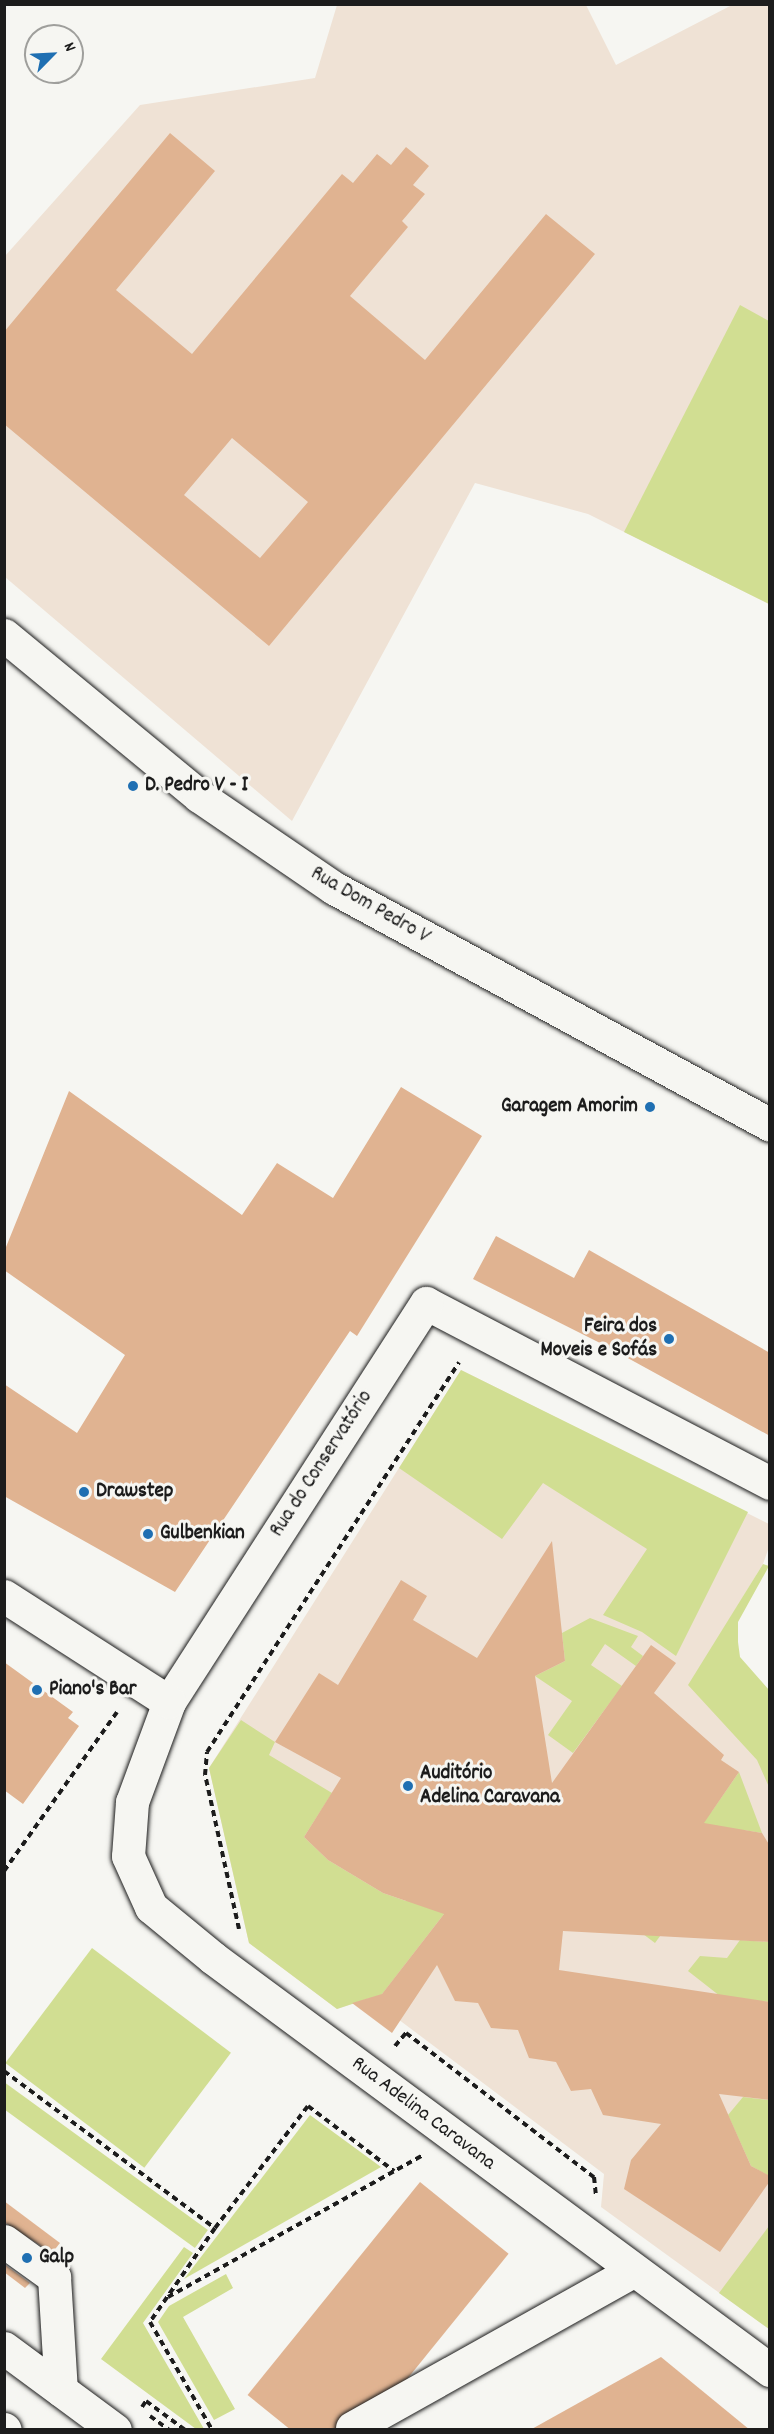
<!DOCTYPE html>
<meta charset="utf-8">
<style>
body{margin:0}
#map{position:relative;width:774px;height:2434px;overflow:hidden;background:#f6f6f2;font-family:Dekko,sans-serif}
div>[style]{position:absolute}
.built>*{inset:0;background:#efe2d5}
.green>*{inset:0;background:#d1de92;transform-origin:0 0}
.building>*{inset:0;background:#e0b391;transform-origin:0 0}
.path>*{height:4px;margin-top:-2px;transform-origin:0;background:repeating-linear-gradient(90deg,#1c1c1c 0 6px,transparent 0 10.5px)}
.roads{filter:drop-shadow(0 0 2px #1c1c1c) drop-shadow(0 0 2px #1c1c1c)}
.minor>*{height:33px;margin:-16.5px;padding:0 16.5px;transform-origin:16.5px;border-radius:16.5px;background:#f6f6f2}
.major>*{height:33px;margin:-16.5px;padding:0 16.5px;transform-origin:16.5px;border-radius:16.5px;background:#f6f6f2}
.dots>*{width:16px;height:16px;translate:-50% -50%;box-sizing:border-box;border:3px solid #f6f6f2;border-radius:50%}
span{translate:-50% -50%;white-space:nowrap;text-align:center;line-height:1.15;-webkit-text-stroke:6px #f6f6f2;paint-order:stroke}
.poi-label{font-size:21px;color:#1c1c1c;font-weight:700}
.left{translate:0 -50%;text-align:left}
.right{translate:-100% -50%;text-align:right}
.street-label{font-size:21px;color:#1c1c1c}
.frame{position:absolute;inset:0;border:6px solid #1c1c1c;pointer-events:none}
.north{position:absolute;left:24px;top:24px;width:60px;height:60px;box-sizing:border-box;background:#f6f6f2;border:2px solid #9f9f9c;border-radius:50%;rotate:66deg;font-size:16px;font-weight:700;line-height:24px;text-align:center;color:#1c1c1c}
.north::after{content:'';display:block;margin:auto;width:21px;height:27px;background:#1f6fb2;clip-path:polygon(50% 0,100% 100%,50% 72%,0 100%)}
</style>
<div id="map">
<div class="built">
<div style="clip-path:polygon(337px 5px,586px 5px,616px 65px,732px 5px,769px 5px,769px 604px,588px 514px,475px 483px,292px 821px,5px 577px,5px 256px,140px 105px,315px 78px)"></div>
<div style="clip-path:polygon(461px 1370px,769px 1524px,769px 1547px,763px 1564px,693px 1679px,769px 1730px,769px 2329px,601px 2207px,604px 2174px,370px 1998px,337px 2009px,249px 1943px,209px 1768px)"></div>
</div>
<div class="green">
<div style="clip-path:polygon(740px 305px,769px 321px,769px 604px,624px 532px)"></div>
<div style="clip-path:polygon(461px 1370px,748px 1512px,676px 1656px,642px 1632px,603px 1615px,647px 1549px,543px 1483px,502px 1539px,399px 1468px)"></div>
<div style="clip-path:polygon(763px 1564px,769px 1566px,738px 1622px,738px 1642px,740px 1657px,769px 1690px,769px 1787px,757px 1760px,688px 1685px)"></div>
<div style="clip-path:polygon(590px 1618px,638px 1636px,631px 1647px,643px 1656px,636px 1666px,605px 1644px,591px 1665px,622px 1686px,573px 1753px,548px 1735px,572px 1701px,535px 1676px,565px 1661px,562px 1633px)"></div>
<div style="clip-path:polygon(241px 1720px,275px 1742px,269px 1755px,332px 1793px,304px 1837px,328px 1860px,383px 1893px,406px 1901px,428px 1867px,461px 1892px,376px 2002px,370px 1998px,337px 2009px,249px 1943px,209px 1768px)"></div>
<div style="clip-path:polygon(739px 1772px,762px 1833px,743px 1830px,717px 1858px,655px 1943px,615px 1913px,712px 1811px)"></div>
<div style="clip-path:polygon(740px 1940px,769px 1942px,769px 2002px,761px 2001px,748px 2018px,688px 1971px,700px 1956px,727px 1958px)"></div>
<div style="left:92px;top:1948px;width:174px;height:144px;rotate:37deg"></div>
<div style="left:4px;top:2082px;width:252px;height:22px;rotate:36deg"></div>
<div style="clip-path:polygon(743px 2097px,769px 2100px,769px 2176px,751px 2166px,728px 2115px)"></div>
<div style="clip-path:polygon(310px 2115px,381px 2167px,184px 2279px)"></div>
<div style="clip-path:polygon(769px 2226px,769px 2329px,719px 2293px)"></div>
<div style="clip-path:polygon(184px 2247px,193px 2253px,143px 2323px,204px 2429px,196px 2429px,101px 2359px)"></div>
<div style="clip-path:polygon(226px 2274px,233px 2288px,183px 2317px,235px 2409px,214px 2420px,158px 2322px,169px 2306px)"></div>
</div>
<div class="building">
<div style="clip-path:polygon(evenodd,170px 133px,215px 171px,116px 290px,192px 354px,342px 174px,353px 183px,377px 154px,391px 165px,406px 147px,429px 166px,413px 185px,425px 194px,402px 221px,408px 227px,350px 296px,425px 360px,546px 214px,595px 254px,269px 646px,4px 424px,4px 332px,170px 133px,232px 438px,308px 502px,260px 558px,184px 495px,232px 438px)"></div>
<div style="clip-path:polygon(401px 1087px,482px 1136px,357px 1336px,350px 1331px,175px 1592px,4px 1496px,4px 1384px,77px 1433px,125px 1355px,4px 1270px,4px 1252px,69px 1091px,242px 1215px,277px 1163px,333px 1198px)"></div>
<div style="clip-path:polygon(496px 1236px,574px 1278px,589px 1250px,770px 1353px,770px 1436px,604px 1345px,473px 1279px)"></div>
<div style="clip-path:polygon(552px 1541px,565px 1661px,535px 1676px,552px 1783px,651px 1645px,676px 1663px,654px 1693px,724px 1755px,721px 1760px,739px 1772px,704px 1823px,762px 1833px,770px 1846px,770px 1942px,563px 1931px,559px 1970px,770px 2002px,770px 2100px,719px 2094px,751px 2166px,770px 2176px,770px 2181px,720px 2252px,624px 2189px,631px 2160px,661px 2124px,603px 2115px,591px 2089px,571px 2091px,556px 2062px,529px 2058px,518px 2030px,491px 2028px,478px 2003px,455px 2001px,437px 1965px,392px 2033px,352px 2003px,382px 1994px,444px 1914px,383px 1893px,328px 1860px,304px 1837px,341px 1778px,275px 1742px,319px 1673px,338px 1685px,401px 1580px,427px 1596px,413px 1620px,477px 1658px)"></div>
<div style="clip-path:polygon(4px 1662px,73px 1712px,68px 1718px,79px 1726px,23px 1804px,4px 1790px)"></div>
<div style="left:420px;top:2182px;width:114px;height:274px;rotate:39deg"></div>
<div style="clip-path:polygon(4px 2201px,60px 2243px,52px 2253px,4px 2222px)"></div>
<div style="clip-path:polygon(4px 2264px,30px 2283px,25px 2288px,4px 2272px)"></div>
<div style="clip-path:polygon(661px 2357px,750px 2430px,530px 2430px)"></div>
</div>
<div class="path">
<div style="left:4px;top:1871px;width:195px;rotate:-54.6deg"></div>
<div style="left:239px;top:1929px;width:158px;rotate:-102.4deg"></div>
<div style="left:205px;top:1775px;width:23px;rotate:-85deg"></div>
<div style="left:207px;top:1752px;width:464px;rotate:-57.1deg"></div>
<div style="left:395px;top:2046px;width:17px;rotate:-50deg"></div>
<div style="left:406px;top:2033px;width:237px;rotate:37.5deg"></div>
<div style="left:594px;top:2177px;width:18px;rotate:84deg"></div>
<div style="left:4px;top:2071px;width:263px;rotate:36.7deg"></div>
<div style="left:215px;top:2228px;width:114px;rotate:124.7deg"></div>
<div style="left:150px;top:2322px;width:125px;rotate:60.1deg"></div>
<div style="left:215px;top:2228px;width:153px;rotate:-52.7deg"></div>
<div style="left:308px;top:2106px;width:108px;rotate:37.1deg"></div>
<div style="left:168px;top:2297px;width:290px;rotate:-29.1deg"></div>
<div style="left:142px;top:2407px;width:7px;rotate:-56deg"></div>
<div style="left:146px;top:2401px;width:49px;rotate:36.6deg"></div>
<div style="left:150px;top:2416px;width:24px;rotate:36deg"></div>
</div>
<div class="roads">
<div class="minor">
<div style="left:4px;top:635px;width:253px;rotate:39.5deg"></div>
<div style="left:199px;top:796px;width:163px;rotate:34.3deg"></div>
<div style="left:334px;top:888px;width:496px;rotate:28.5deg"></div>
<div style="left:770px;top:1483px;width:388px;rotate:-152.4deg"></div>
<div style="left:426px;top:1303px;width:475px;rotate:122.8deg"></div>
<div style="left:169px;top:1702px;width:107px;rotate:110.3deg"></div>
<div style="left:132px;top:1802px;width:54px;rotate:94.2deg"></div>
<div style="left:128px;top:1856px;width:56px;rotate:65.7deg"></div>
<div style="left:151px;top:1907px;width:80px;rotate:39.4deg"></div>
<div style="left:213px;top:1958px;width:693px;rotate:36.49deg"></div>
<div style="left:4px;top:1596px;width:196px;rotate:32.7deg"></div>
<div style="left:4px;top:2241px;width:62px;rotate:35.8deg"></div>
<div style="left:54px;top:2277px;width:113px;rotate:86.5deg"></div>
<div style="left:352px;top:2428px;width:322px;rotate:-29.2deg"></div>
</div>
<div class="major">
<div style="left:4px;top:2348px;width:138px;rotate:36.5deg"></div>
<div style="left:4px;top:2429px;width:1px;rotate:45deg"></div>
</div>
</div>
<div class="dots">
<div style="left:133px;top:786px;background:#1f6fb2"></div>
<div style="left:650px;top:1107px;background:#1f6fb2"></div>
<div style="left:669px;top:1339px;background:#1f6fb2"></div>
<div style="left:84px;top:1492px;background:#1f6fb2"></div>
<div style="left:148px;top:1534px;background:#1f6fb2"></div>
<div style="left:37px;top:1690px;background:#1f6fb2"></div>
<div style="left:408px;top:1786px;background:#1f6fb2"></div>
<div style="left:27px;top:2258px;background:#1f6fb2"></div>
</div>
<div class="poi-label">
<span class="left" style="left:145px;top:786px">D. Pedro V - I</span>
<span class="right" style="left:638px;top:1107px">Garagem Amorim</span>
<span class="right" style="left:657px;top:1339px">Feira dos<br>Moveis e Sofás</span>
<span class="left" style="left:96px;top:1492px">Drawstep</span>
<span class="left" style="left:160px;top:1534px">Gulbenkian</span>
<span class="left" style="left:49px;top:1690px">Piano's Bar</span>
<span class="left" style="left:420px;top:1786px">Auditório<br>Adelina Caravana</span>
<span class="left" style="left:39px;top:2258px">Galp</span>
</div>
<div class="street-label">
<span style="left:370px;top:906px;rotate:30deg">Rua Dom Pedro V</span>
<span style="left:322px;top:1464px;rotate:-57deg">Rua do Conservatório</span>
<span style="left:423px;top:2114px;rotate:37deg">Rua Adelina Caravana</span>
</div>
<div class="frame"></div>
<div class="north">N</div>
</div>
